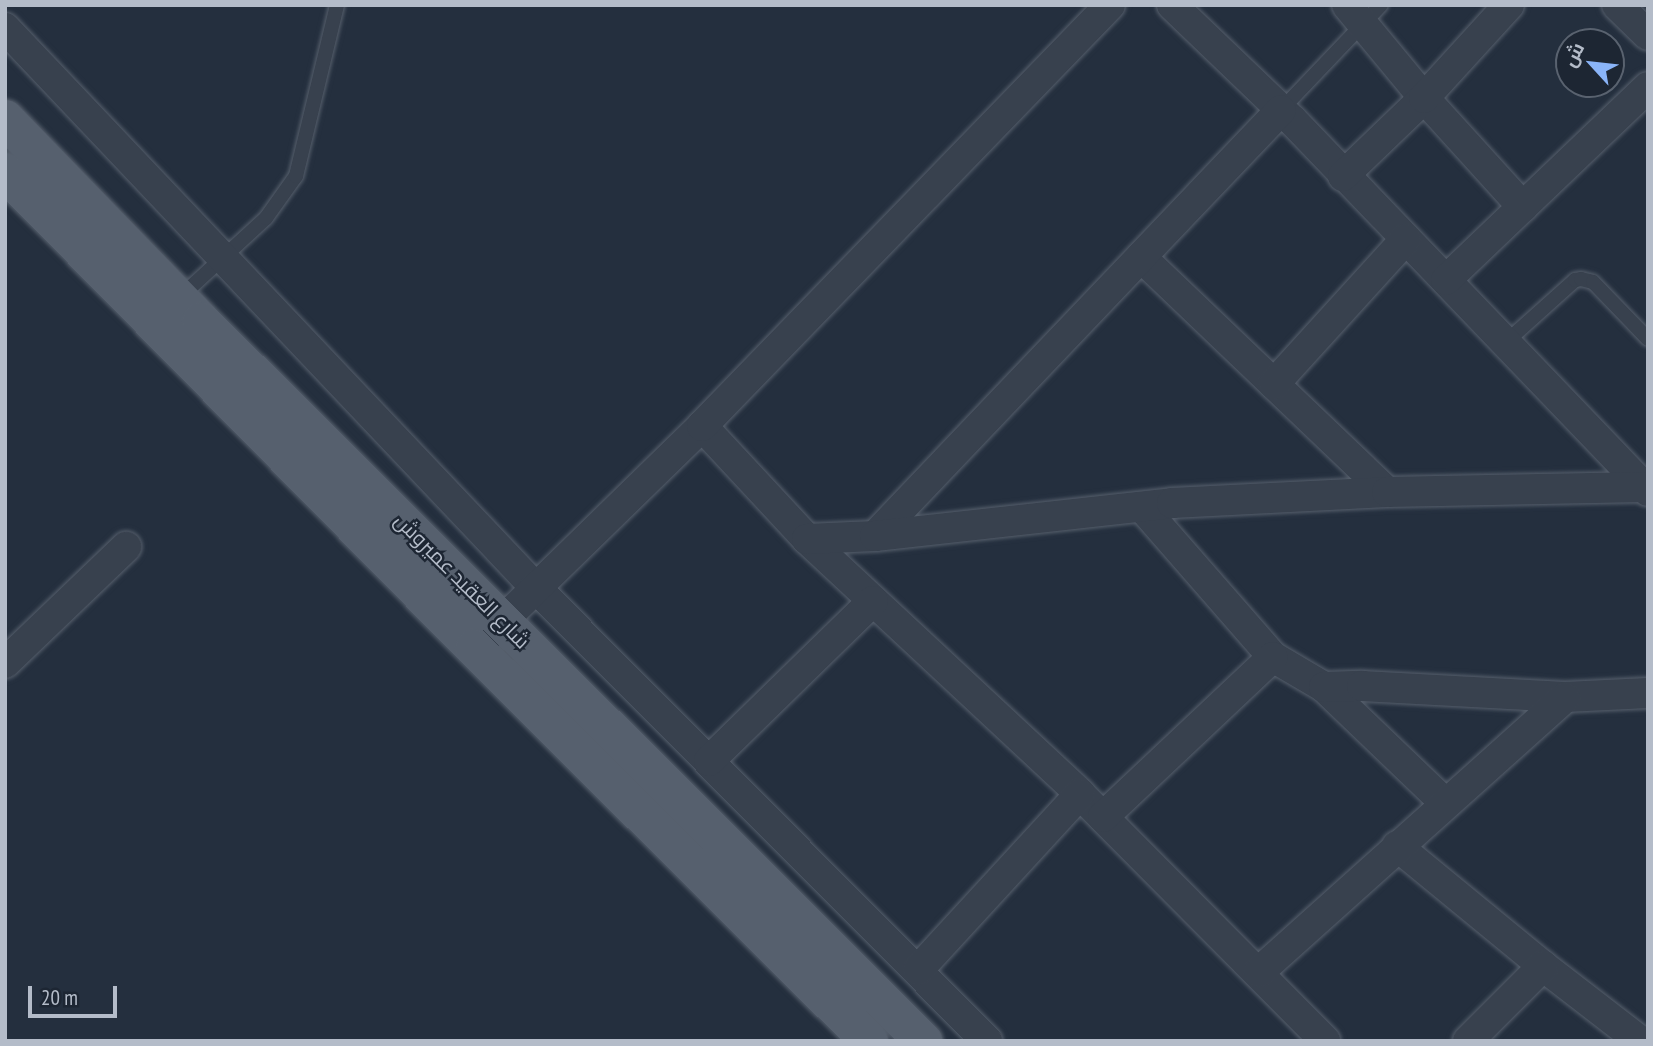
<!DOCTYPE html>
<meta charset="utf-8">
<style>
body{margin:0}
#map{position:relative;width:1653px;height:1046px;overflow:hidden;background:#242f3e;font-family:"PT Sans Narrow",Cairo,sans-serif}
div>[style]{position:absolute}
.roads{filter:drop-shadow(0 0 2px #565f6c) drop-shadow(0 0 2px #565f6c)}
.lane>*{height:14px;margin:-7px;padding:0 7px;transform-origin:7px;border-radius:7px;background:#38414e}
.street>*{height:30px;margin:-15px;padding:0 15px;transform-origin:15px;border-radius:15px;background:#38414e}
.primary>*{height:38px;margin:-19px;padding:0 19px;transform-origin:19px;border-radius:19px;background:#56606e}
span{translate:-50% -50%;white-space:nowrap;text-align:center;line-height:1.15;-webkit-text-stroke:5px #1d2633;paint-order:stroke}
.street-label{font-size:21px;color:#b4bcc9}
.frame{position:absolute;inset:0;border:7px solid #b4bcc9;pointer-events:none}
.north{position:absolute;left:1555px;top:28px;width:70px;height:70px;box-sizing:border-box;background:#1d2633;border:2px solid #59626f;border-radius:50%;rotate:297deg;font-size:19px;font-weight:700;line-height:28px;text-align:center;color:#b4bcc9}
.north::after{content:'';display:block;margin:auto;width:24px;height:32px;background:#8ab4f8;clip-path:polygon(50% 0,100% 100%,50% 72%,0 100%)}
.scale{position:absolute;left:28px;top:986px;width:89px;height:32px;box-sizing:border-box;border:4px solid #b4bcc9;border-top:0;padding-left:9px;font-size:21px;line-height:24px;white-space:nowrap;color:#b4bcc9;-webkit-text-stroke:5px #1d2633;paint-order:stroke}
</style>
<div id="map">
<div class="roads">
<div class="lane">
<div style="left:1281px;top:110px;width:145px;rotate:-46.4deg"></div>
<div style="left:179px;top:298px;width:118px;rotate:-42.6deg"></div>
<div style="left:266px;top:218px;width:52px;rotate:-54.5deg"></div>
<div style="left:296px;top:176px;width:176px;rotate:-76.5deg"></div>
<div style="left:1506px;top:342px;width:93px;rotate:-41.9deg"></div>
<div style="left:1575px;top:280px;width:6px;rotate:-9deg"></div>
<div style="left:1581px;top:279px;width:12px;rotate:14deg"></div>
<div style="left:1593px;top:282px;width:79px;rotate:46deg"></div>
</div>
<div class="street">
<div style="left:1172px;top:5px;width:166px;rotate:43.8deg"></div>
<div style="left:1292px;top:120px;width:514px;rotate:46.18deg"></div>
<div style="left:1347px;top:5px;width:121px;rotate:50.4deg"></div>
<div style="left:1424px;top:98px;width:147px;rotate:47.8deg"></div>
<div style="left:1617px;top:5px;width:43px;rotate:44.1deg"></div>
<div style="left:5px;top:28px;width:770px;rotate:46.53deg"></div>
<div style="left:535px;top:587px;width:641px;rotate:45.13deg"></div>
<div style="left:1343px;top:176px;width:112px;rotate:-43.9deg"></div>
<div style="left:1424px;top:98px;width:126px;rotate:-47.6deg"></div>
<div style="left:1141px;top:257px;width:340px;rotate:43.7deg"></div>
<div style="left:1446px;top:280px;width:279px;rotate:-43.7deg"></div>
<div style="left:1274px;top:384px;width:196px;rotate:-47.7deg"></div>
<div style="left:702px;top:426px;width:154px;rotate:47.1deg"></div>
<div style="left:807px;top:539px;width:374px;rotate:43deg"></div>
<div style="left:1080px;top:794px;width:348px;rotate:45.2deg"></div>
<div style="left:1142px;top:507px;width:199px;rotate:48.9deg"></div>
<div style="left:1273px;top:657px;width:59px;rotate:30.5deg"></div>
<div style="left:1324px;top:687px;width:168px;rotate:43.8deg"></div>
<div style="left:875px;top:536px;width:588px;rotate:-46.38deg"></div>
<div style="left:807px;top:539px;width:68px;rotate:-2.5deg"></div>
<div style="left:875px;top:536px;width:299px;rotate:-6.3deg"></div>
<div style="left:1172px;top:503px;width:215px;rotate:-2.9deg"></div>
<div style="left:1387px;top:492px;width:257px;rotate:-1.1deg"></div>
<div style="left:488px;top:635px;width:299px;rotate:-44.3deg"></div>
<div style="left:702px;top:426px;width:586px;rotate:-45.9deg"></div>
<div style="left:5px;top:663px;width:168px;rotate:-43.8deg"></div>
<div style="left:1324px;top:687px;width:38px;rotate:-2deg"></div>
<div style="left:1362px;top:686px;width:203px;rotate:3.1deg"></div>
<div style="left:1565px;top:697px;width:83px;rotate:-2.8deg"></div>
<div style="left:709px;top:761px;width:229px;rotate:-44.3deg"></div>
<div style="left:1103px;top:817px;width:233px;rotate:-43.3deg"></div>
<div style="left:1397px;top:846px;width:189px;rotate:39.4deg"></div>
<div style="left:1543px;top:966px;width:123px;rotate:37.7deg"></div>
<div style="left:918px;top:970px;width:239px;rotate:-47.4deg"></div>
<div style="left:1259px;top:972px;width:411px;rotate:-41.9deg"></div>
<div style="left:1468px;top:1041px;width:106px;rotate:-45deg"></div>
</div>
<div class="primary">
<div style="left:5px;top:119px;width:281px;rotate:45.9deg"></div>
<div style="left:201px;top:321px;width:1020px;rotate:44.92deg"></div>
<div style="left:5px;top:172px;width:668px;rotate:45.42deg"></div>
<div style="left:474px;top:648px;width:557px;rotate:44.85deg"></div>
</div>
</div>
<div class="street-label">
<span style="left:462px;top:581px;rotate:45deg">شارع العقيد عميروش</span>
</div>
<div class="frame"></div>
<div class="north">ش</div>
<div class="scale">20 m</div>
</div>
